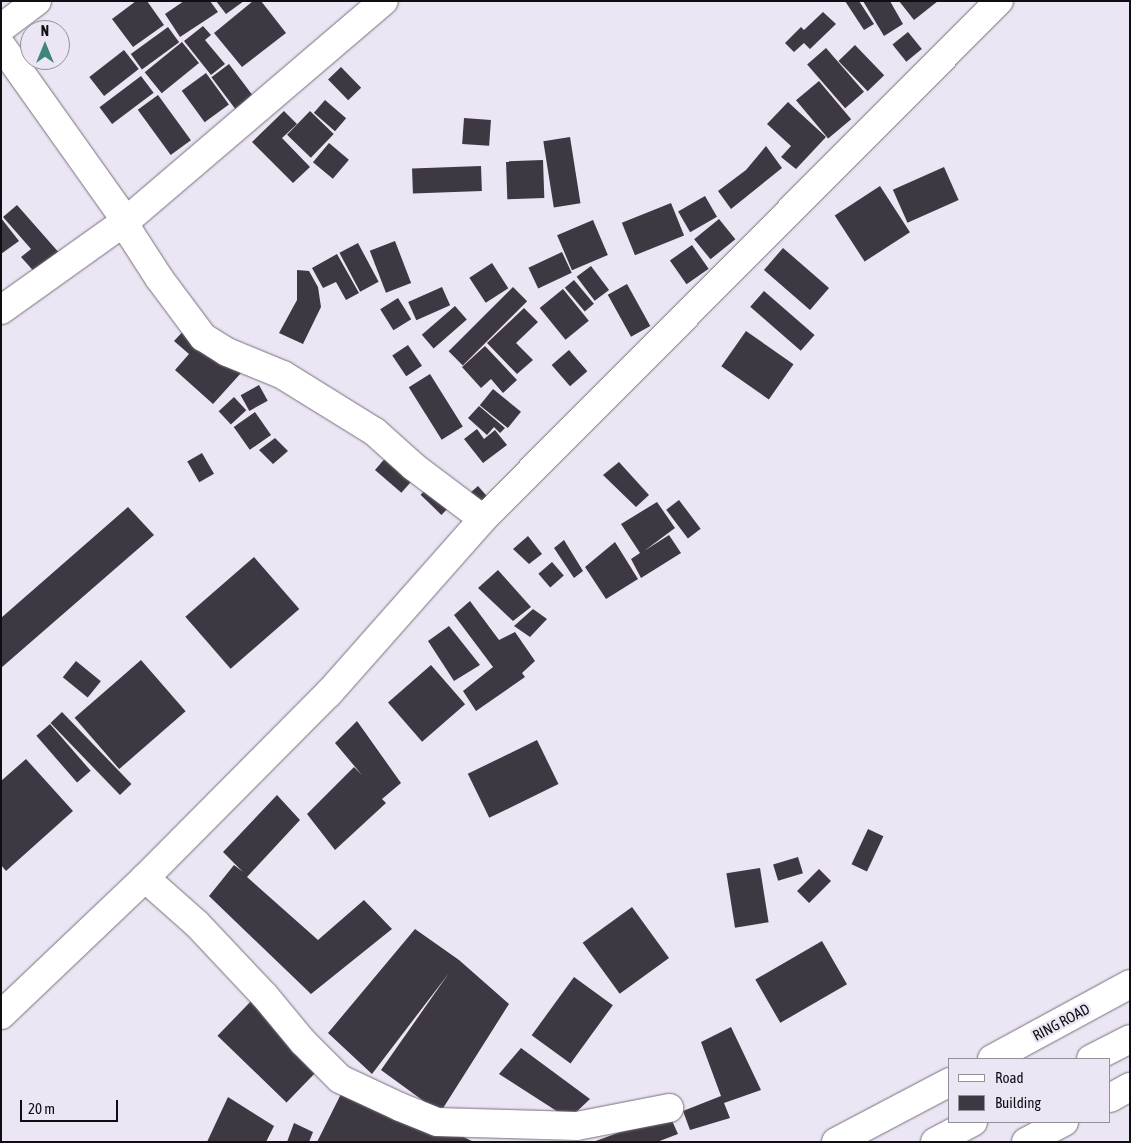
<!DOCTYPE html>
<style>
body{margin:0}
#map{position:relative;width:1131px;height:1143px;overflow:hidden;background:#ece5f3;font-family:"Asap Condensed",sans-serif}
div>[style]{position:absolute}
.building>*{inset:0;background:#3e3843;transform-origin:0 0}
.roads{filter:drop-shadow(0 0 1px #77707d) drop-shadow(0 0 1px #77707d)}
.minor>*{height:28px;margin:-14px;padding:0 14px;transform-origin:14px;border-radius:14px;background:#fff}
.highway>*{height:28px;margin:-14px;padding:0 14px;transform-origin:14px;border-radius:14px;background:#fff}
span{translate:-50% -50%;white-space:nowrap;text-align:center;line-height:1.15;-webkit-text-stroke:5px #ece5f3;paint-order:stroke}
.street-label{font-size:15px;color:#110e13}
.frame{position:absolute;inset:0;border:2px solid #110e13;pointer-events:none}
.legend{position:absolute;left:948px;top:1058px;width:162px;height:65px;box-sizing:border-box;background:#ece5f3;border:1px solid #948f99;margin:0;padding:6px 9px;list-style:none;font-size:15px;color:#110e13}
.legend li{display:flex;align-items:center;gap:10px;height:25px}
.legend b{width:25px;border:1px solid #948f99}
.north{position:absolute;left:20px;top:20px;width:50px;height:50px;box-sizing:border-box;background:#ece5f3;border:1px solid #948f99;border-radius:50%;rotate:0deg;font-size:14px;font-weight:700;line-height:20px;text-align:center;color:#110e13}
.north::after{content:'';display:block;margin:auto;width:18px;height:22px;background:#40857c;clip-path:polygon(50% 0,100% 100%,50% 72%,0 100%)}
.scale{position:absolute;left:20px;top:1100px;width:98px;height:22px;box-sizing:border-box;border:2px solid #110e13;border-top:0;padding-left:6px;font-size:15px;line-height:18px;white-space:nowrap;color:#110e13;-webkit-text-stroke:4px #ece5f3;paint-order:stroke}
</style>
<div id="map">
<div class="building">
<div style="clip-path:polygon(136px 1px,147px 1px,164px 25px,133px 47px,112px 19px)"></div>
<div style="clip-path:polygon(184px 1px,210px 1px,218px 12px,180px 37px,165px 14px)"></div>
<div style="clip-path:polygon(216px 1px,244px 1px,226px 14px)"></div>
<div style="clip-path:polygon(253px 1px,261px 1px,286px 33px,242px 67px,214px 33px)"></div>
<div style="clip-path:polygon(845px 1px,859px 1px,874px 24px,864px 30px)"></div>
<div style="clip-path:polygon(863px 1px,890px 1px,903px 24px,884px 36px)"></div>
<div style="clip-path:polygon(899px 1px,938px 1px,914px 20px)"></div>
<div style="clip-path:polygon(823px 12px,836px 24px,810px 49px,804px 43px,794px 52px,785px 43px,801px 27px,804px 30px)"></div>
<div style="clip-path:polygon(203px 26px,211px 35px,205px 40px,225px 64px,211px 75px,184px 41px)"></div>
<div style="left:168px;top:27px;width:19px;height:46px;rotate:54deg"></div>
<div style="left:908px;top:32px;width:22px;height:20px;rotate:51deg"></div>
<div style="left:182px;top:42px;width:27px;height:48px;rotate:51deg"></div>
<div style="left:855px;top:45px;width:42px;height:23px;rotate:46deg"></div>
<div style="left:826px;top:48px;width:58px;height:25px;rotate:49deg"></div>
<div style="left:124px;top:50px;width:24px;height:44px;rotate:52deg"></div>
<div style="left:229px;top:64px;width:40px;height:22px;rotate:53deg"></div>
<div style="left:341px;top:67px;width:29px;height:18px;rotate:46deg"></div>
<div style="left:206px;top:73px;width:39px;height:30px;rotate:54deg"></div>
<div style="left:141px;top:76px;width:21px;height:52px;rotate:53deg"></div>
<div style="left:819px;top:81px;width:50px;height:30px;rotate:50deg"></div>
<div style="left:158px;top:95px;width:56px;height:25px;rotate:54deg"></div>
<div style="left:325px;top:100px;width:28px;height:17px;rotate:41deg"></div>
<div style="clip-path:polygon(788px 102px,826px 137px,796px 169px,781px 157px,791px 146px,767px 124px)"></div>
<div style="clip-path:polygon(284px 111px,297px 124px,282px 138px,310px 167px,293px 183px,252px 142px)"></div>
<div style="left:310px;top:111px;width:33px;height:33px;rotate:44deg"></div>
<div style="left:464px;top:118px;width:27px;height:26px;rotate:4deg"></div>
<div style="left:570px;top:137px;width:67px;height:27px;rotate:81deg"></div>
<div style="left:329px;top:143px;width:26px;height:25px;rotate:40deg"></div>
<div style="clip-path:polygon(766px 146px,782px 168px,731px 209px,718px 191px,746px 170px)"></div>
<div style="left:543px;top:160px;width:38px;height:37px;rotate:88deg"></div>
<div style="left:481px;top:166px;width:25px;height:69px;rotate:88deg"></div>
<div style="left:944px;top:167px;width:36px;height:56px;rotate:66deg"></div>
<div style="left:880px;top:186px;width:55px;height:54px;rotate:57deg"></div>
<div style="left:705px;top:196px;width:24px;height:31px;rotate:60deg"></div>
<div style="left:671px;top:203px;width:35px;height:53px;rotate:68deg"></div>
<div style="clip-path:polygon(17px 205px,61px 255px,38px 276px,21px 257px,31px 249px,3px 217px)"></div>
<div style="clip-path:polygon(1px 218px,19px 241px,1px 254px)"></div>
<div style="left:719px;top:219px;width:26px;height:32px;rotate:51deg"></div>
<div style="left:593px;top:220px;width:38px;height:39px;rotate:67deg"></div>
<div style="left:395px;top:241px;width:45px;height:27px;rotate:69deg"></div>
<div style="left:358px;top:243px;width:44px;height:21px;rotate:62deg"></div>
<div style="left:692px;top:245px;width:29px;height:27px;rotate:55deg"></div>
<div style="left:783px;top:248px;width:61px;height:29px;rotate:41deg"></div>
<div style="left:562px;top:252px;width:23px;height:37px;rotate:65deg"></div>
<div style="clip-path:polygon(337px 254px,359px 293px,346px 300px,336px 282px,323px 288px,312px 268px)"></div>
<div style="left:492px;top:263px;width:30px;height:27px;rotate:57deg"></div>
<div style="left:591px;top:266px;width:30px;height:18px;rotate:53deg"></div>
<div style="clip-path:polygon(297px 270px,309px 271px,318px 287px,321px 307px,303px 344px,279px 333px,297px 300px)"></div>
<div style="left:574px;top:280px;width:31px;height:12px;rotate:50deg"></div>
<div style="left:627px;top:284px;width:48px;height:22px;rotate:61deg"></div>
<div style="left:442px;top:287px;width:20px;height:37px;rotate:66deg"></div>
<div style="left:513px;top:287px;width:20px;height:91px;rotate:45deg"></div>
<div style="left:563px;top:289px;width:41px;height:30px;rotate:51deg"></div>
<div style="left:764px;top:291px;width:67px;height:21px;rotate:41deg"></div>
<div style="left:398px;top:298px;width:25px;height:21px;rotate:58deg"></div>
<div style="left:455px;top:306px;width:18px;height:44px;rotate:49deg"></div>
<div style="clip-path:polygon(524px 308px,538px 322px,516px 343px,533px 360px,517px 374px,487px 343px)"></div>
<div style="clip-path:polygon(188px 326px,241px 373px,213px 404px,175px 370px,189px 354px,174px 341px)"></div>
<div style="left:746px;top:331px;width:58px;height:43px;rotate:35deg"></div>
<div style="left:408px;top:345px;width:25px;height:19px;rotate:56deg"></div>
<div style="clip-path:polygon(485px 346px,517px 380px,503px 393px,491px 379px,481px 388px,462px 367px)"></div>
<div style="left:569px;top:350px;width:28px;height:23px;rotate:49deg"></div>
<div style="left:430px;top:374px;width:62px;height:25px;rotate:58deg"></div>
<div style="left:259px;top:385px;width:18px;height:21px;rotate:61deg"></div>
<div style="left:493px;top:389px;width:36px;height:21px;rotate:39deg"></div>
<div style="left:234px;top:397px;width:18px;height:21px;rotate:47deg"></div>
<div style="clip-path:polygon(479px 406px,505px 428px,500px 433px,494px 427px,487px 435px,468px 418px)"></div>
<div style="left:255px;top:412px;width:28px;height:26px;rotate:55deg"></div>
<div style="clip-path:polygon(477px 429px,484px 439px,495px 430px,507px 445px,483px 463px,464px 439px)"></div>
<div style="clip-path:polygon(275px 438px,288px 451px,273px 464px,259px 450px)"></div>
<div style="left:394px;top:448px;width:35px;height:29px;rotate:41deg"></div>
<div style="left:202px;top:453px;width:24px;height:17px;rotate:60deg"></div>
<div style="clip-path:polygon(619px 462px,649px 495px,636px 507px,603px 475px)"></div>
<div style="left:431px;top:484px;width:29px;height:15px;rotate:44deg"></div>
<div style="left:478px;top:486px;width:18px;height:11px;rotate:49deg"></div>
<div style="left:679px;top:500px;width:36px;height:16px;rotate:53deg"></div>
<div style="clip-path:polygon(657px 502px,675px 528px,644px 551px,669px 535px,681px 553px,641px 578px,631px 559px,640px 553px,621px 524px)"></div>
<div style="clip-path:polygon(128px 507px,154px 535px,1px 668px,1px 618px)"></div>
<div style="clip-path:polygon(528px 536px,542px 554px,529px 564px,513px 549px)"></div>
<div style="clip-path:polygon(564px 540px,583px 571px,574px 578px,554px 548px)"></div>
<div style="clip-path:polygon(615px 542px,638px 579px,606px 599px,585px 567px)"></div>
<div style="left:254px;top:557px;width:69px;height:91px;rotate:49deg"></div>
<div style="left:552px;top:562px;width:18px;height:18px;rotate:49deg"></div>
<div style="clip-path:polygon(498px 570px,531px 607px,513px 621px,478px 588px)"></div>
<div style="clip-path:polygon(470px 601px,499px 640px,515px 632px,535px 661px,522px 673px,525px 677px,476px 711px,463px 691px,493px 667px,454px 615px)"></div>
<div style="clip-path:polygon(533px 609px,547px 619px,530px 637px,514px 626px)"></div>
<div style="clip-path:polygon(449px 626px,480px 665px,454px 681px,428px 641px)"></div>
<div style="left:141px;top:660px;width:68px;height:88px;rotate:49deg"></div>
<div style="left:76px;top:661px;width:32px;height:21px;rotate:39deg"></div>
<div style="left:431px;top:665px;width:52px;height:57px;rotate:49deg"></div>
<div style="left:62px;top:712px;width:100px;height:16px;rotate:46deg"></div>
<div style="clip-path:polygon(357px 721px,401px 783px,382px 799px,386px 803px,335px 850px,307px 814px,354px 767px,362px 775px,335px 743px)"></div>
<div style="left:50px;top:724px;width:62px;height:18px;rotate:49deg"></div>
<div style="left:537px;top:740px;width:49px;height:77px;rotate:64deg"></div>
<div style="clip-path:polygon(26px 759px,73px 811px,6px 871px,1px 865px,1px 781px)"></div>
<div style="clip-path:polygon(277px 795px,300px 820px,247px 877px,318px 940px,364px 900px,392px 929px,311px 994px,209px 896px,234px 865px,243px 872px,223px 852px)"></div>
<div style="left:868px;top:829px;width:17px;height:39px;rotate:25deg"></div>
<div style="left:798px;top:857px;width:17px;height:26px;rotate:73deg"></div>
<div style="left:760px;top:868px;width:55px;height:34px;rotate:81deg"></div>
<div style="left:819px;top:869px;width:17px;height:31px;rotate:45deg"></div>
<div style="left:632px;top:907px;width:63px;height:61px;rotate:54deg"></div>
<div style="clip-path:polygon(415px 929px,459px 960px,509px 1004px,440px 1113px,381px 1070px,449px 973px,372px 1074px,328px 1033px)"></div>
<div style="left:822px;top:941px;width:50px;height:77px;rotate:60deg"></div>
<div style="left:574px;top:977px;width:48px;height:72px;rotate:36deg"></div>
<div style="left:255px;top:997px;width:96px;height:54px;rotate:44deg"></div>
<div style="clip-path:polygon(731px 1027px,761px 1090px,724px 1103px,730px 1118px,690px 1130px,683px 1111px,721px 1096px,701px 1042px)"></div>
<div style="clip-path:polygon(521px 1048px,590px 1099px,569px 1119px,499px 1074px)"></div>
<div style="clip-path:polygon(347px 1082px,474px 1142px,317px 1142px)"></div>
<div style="clip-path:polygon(228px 1097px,274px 1126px,266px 1142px,207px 1142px)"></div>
<div style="clip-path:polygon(669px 1114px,678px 1134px,657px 1142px,593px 1142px)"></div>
<div style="clip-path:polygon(294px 1123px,313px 1132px,309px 1142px,287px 1142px)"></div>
</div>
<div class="roads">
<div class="minor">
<div style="left:1px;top:28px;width:45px;rotate:-36.9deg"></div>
<div style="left:1px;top:45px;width:216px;rotate:54.6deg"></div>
<div style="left:126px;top:221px;width:13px;rotate:72deg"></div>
<div style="left:130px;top:233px;width:54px;rotate:57.2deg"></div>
<div style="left:159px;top:278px;width:74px;rotate:53.3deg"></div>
<div style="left:203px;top:337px;width:28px;rotate:32deg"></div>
<div style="left:227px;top:352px;width:61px;rotate:22.3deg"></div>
<div style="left:283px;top:375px;width:108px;rotate:31.8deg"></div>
<div style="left:375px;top:432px;width:52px;rotate:41.9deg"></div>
<div style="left:414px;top:467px;width:86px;rotate:37deg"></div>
<div style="left:1px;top:310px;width:153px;rotate:-35.5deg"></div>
<div style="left:126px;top:221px;width:339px;rotate:-40.5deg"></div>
<div style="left:145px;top:878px;width:69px;rotate:41.5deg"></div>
<div style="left:197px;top:924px;width:98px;rotate:46.7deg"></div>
<div style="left:264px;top:995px;width:61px;rotate:50.3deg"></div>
<div style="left:303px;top:1042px;width:52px;rotate:45deg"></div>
<div style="left:340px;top:1079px;width:66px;rotate:25deg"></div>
<div style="left:400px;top:1107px;width:40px;rotate:22deg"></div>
<div style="left:437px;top:1122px;width:140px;rotate:1.6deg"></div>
<div style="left:577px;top:1126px;width:94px;rotate:-11.1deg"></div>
<div style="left:1px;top:1015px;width:199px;rotate:-43.6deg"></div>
<div style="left:145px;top:878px;width:261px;rotate:-45.2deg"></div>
<div style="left:329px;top:693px;width:232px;rotate:-48.5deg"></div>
<div style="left:483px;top:519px;width:731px;rotate:-45.11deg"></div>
<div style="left:1110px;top:1098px;width:23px;rotate:-29deg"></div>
<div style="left:1026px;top:1142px;width:43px;rotate:-27.8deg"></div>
</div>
<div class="highway">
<div style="left:992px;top:1059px;width:157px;rotate:-28.5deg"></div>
<div style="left:1091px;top:1059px;width:44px;rotate:-27.1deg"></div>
<div style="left:836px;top:1142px;width:129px;rotate:-27.8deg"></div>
<div style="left:935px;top:1142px;width:43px;rotate:-27.8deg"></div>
</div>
</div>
<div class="street-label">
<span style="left:1061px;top:1022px;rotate:-28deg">RING ROAD</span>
</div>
<div class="frame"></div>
<ul class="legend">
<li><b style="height:6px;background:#fff"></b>Road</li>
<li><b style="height:14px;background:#3e3843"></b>Building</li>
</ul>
<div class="north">N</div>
<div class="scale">20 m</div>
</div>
